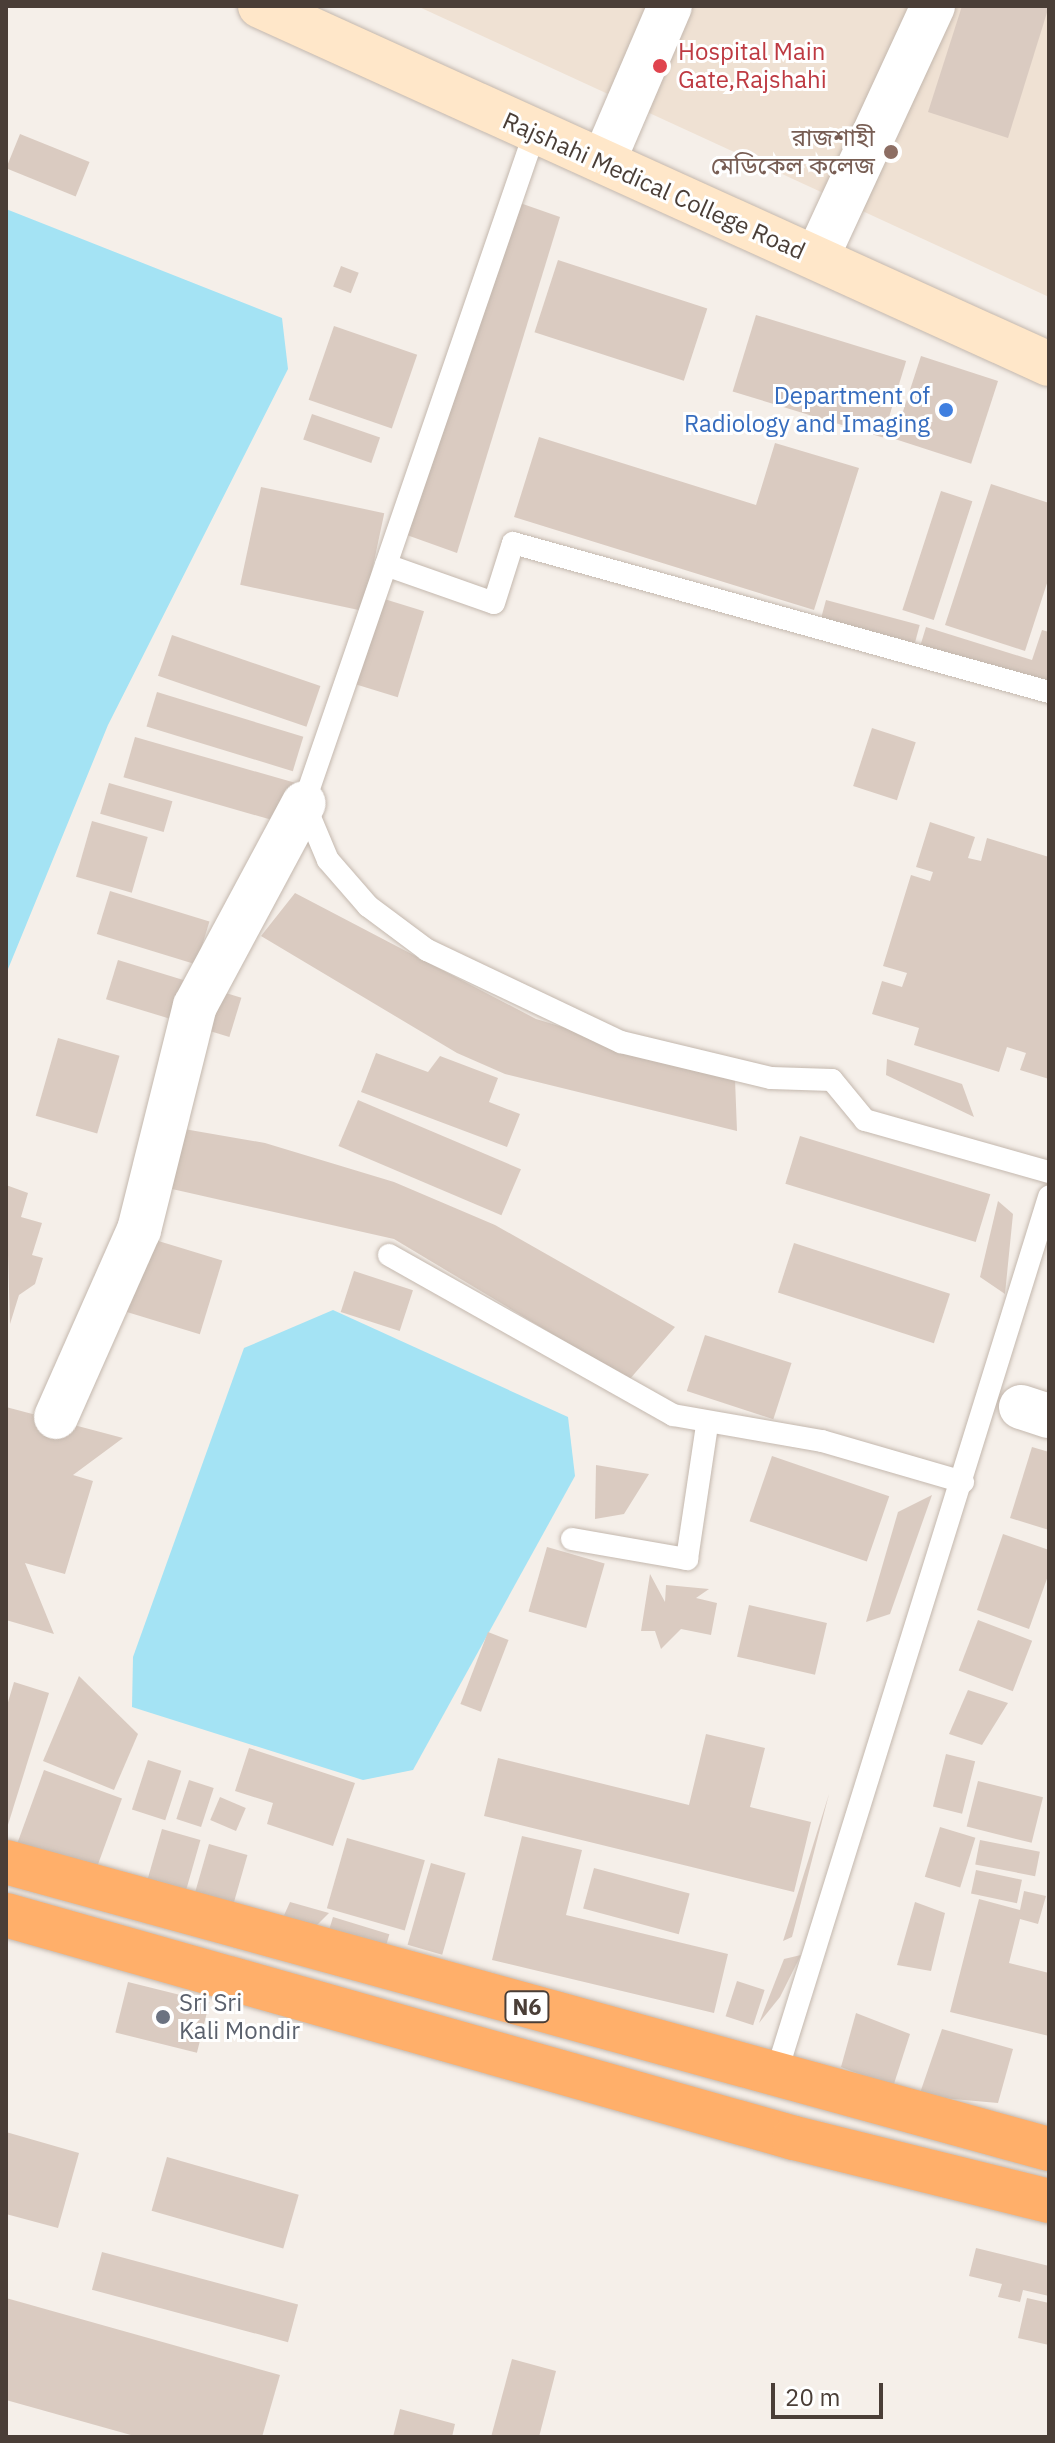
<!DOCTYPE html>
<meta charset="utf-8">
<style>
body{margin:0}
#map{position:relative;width:1055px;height:2443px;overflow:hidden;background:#f5efe9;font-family:"IBM Plex Sans","Noto Sans Bengali",sans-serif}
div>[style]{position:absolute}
.education>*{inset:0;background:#efe1d3}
.water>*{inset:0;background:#a4e3f4}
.building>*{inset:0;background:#dacbc1;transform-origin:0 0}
.roads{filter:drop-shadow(0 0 2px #c4b8ae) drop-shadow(0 0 2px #c4b8ae)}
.lane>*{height:22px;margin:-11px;padding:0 11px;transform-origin:11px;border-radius:11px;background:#fff}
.street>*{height:44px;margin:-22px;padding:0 22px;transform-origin:22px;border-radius:22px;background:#fff}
.secondary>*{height:44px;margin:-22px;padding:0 22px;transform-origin:22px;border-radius:22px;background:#ffe7c9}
.highway>*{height:44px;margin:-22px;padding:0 22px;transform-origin:22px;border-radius:22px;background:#ffaf6a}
.dots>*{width:22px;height:22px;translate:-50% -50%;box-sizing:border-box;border:4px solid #fff;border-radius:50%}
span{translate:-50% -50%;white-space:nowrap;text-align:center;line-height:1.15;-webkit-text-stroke:6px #fff;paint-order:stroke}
.shield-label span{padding:2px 6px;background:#fff;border:2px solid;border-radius:6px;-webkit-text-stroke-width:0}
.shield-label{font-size:22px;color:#4a3e37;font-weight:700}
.health-label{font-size:24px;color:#be3a42}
.left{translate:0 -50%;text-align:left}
.education-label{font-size:24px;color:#785e54}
.right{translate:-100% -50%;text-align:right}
.street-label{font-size:24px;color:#4a3e37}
.shop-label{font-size:24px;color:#366cbe}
.worship-label{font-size:24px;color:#5b616d}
.frame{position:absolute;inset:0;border:8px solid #4a3e37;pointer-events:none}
.scale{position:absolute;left:771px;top:2383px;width:112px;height:36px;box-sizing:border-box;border:4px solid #4a3e37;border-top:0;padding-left:10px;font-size:24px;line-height:28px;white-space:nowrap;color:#4a3e37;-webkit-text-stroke:6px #fff;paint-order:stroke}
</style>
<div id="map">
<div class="education">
<div style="clip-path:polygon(417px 6px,1049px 6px,1049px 297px)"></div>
</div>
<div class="water">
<div style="clip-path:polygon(6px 209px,282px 318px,288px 369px,108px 725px,6px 974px)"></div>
<div style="clip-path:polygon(333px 1310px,568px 1417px,575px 1476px,413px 1770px,363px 1780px,132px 1707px,133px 1657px,244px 1348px)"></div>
</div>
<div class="building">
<div style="clip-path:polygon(962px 6px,1049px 6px,1008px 138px,928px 112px)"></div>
<div style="left:20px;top:134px;width:75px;height:37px;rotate:22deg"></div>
<div style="clip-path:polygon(520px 203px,560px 217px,457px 553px,404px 534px)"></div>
<div style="left:558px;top:260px;width:157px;height:76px;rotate:18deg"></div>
<div style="left:341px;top:266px;width:19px;height:22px;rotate:21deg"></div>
<div style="left:756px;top:315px;width:157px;height:80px;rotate:17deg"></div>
<div style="left:334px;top:326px;width:88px;height:78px;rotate:19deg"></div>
<div style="left:921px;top:356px;width:81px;height:87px;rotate:18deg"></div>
<div style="left:312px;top:414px;width:72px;height:27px;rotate:19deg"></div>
<div style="clip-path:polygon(539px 437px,756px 505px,775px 443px,859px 468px,814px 610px,514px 517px)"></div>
<div style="clip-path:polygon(991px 484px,1049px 503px,1049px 577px,1025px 651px,945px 625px)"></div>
<div style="left:261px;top:487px;width:126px;height:100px;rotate:12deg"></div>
<div style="left:941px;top:491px;width:33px;height:125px;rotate:18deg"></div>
<div style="left:381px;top:598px;width:45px;height:90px;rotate:17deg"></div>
<div style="left:826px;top:600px;width:97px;height:19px;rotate:15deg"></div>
<div style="clip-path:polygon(926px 627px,1032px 660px,1042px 630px,1049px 632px,1049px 690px,919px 650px)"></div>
<div style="left:172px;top:635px;width:157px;height:43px;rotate:19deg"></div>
<div style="left:157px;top:692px;width:153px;height:36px;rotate:17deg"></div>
<div style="left:872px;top:728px;width:46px;height:61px;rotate:18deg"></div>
<div style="left:135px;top:737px;width:170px;height:42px;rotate:16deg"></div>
<div style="left:109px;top:783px;width:66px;height:32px;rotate:16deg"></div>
<div style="left:92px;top:821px;width:58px;height:58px;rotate:16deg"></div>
<div style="clip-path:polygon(930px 822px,975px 837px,968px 858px,981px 861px,987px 838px,1049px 857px,1049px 1079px,1020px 1070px,1026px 1053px,1007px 1047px,999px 1072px,914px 1045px,919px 1028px,872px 1014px,882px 981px,902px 987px,907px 973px,883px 966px,911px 875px,930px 881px,933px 872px,916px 867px)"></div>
<div style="left:110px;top:891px;width:104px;height:45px;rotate:17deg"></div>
<div style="clip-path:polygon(295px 893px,536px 1019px,735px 1079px,737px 1131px,505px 1074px,457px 1053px,261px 936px)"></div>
<div style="left:118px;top:960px;width:129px;height:41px;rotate:17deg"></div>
<div style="left:58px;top:1038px;width:64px;height:81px;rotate:16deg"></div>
<div style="clip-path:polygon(376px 1053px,428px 1072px,440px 1056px,498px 1078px,489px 1102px,520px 1114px,507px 1147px,361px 1092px)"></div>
<div style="clip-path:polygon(887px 1059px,962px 1084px,974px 1117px,886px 1075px)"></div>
<div style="left:358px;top:1100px;width:177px;height:50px;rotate:23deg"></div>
<div style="clip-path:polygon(184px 1129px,265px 1143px,394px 1182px,495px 1225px,675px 1327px,629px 1380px,394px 1239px,172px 1189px)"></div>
<div style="left:800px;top:1136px;width:199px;height:50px;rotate:17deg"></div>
<div style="clip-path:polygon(6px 1185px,28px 1193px,21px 1217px,42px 1223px,32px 1255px,43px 1258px,35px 1284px,19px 1295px,10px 1324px)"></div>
<div style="clip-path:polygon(998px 1201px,1013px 1214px,1005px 1294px,980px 1277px)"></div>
<div style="left:142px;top:1236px;width:84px;height:77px;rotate:17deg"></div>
<div style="left:794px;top:1243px;width:164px;height:52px;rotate:18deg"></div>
<div style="left:354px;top:1271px;width:62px;height:43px;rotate:18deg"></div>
<div style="left:705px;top:1335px;width:91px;height:59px;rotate:18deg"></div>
<div style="clip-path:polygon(6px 1407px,123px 1438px,73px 1475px,93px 1481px,65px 1574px,25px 1563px,54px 1634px,6px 1620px)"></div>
<div style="clip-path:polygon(1032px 1447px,1049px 1452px,1049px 1530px,1010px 1518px)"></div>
<div style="left:772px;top:1456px;width:124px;height:69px;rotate:19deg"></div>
<div style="clip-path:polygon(596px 1465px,649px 1474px,624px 1514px,595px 1519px)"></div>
<div style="clip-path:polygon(932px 1495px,890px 1614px,866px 1622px,898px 1512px)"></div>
<div style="clip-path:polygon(1003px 1534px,1049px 1550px,1049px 1573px,1029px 1629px,977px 1610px)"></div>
<div style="left:547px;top:1547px;width:60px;height:67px;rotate:16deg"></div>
<div style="clip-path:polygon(650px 1574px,665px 1602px,666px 1585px,709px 1589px,696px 1598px,717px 1603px,711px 1635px,681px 1629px,661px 1649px,655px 1631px,641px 1631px)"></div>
<div style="left:749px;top:1605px;width:80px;height:53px;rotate:13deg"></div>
<div style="left:978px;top:1620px;width:58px;height:54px;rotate:21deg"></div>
<div style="left:488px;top:1632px;width:22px;height:77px;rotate:21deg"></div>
<div style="clip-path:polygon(79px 1676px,138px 1734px,114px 1790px,43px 1761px)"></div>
<div style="clip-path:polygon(14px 1682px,49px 1693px,7px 1828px,6px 1709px)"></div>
<div style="clip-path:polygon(968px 1690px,1008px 1703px,982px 1745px,949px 1734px)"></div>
<div style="clip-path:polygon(706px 1734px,765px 1748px,750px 1807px,811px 1822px,794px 1892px,484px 1816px,498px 1758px,689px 1805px)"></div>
<div style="clip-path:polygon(249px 1748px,355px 1783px,333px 1846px,267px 1824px,273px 1803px,235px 1791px)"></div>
<div style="left:946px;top:1754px;width:30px;height:54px;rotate:14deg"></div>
<div style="left:148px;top:1760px;width:35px;height:52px;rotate:18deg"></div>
<div style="left:44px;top:1770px;width:83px;height:78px;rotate:20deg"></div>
<div style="left:189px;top:1780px;width:26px;height:41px;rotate:18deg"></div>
<div style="left:978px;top:1781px;width:67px;height:47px;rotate:14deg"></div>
<div style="clip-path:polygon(829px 1794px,792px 1937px,783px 1941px)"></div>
<div style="left:220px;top:1797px;width:28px;height:25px;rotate:23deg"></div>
<div style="left:940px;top:1827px;width:37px;height:52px;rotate:17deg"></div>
<div style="left:162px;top:1829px;width:40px;height:53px;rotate:16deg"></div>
<div style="clip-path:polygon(522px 1836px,582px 1850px,566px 1915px,728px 1954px,714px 2013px,492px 1960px)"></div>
<div style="left:347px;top:1838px;width:81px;height:73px;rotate:16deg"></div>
<div style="left:980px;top:1840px;width:61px;height:25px;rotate:11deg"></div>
<div style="left:209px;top:1844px;width:40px;height:55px;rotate:16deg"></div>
<div style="left:431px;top:1863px;width:36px;height:85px;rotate:16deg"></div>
<div style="left:594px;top:1868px;width:99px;height:42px;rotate:15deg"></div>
<div style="left:976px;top:1870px;width:47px;height:24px;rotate:12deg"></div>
<div style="clip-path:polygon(1024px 1891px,1046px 1896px,1038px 1924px,1020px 1919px,1009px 1963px,1049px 1973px,1049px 2036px,950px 2012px,979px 1899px,1020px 1910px)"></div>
<div style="clip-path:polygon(290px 1902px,329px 1913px,312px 1930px,281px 1922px)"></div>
<div style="clip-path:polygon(915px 1902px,945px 1913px,931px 1971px,897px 1965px)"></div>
<div style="left:333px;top:1917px;width:59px;height:20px;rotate:17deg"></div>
<div style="clip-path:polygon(801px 1955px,780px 1997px,759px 2023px,784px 1959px)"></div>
<div style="left:737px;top:1981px;width:29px;height:37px;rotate:18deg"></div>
<div style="left:128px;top:1982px;width:84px;height:52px;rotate:14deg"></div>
<div style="clip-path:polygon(856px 2013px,910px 2034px,893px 2087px,841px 2067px)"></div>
<div style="clip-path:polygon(942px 2029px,1013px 2049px,998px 2103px,919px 2096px)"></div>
<div style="clip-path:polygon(6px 2132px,79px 2153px,58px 2228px,6px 2214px)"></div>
<div style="left:167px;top:2157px;width:137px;height:56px;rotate:16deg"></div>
<div style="clip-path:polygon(976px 2248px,1049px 2266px,1049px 2296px,1023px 2290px,1020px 2302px,998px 2297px,1002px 2284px,969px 2276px)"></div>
<div style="left:102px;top:2252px;width:203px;height:39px;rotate:15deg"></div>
<div style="clip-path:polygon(6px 2298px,280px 2375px,262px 2437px,138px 2437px,6px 2400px)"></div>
<div style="clip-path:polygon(1027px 2298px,1049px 2303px,1049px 2345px,1018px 2338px)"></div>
<div style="clip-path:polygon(512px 2359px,556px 2371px,539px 2437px,491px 2437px)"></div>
<div style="clip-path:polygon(400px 2409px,455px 2424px,452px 2437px,393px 2437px)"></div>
</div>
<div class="roads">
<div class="lane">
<div style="left:538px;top:123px;width:719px;rotate:108.99deg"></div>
<div style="left:304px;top:803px;width:62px;rotate:67.2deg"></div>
<div style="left:328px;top:860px;width:61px;rotate:49deg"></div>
<div style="left:368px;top:906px;width:74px;rotate:36.7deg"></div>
<div style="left:427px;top:950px;width:215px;rotate:25.4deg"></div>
<div style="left:621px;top:1042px;width:154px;rotate:13.5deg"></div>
<div style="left:771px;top:1078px;width:61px;rotate:1.9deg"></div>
<div style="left:832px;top:1080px;width:52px;rotate:50.5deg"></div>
<div style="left:865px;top:1120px;width:191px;rotate:15.8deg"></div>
<div style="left:386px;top:565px;width:114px;rotate:19.4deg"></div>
<div style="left:494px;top:603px;width:63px;rotate:-72.4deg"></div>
<div style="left:513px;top:543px;width:556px;rotate:15.54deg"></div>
<div style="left:389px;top:1255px;width:326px;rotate:29.4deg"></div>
<div style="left:673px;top:1415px;width:151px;rotate:9.9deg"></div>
<div style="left:822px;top:1441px;width:147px;rotate:16.2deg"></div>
<div style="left:572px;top:1539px;width:117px;rotate:9.9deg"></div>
<div style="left:687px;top:1559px;width:135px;rotate:-81.5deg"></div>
<div style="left:776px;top:2074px;width:919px;rotate:-72.71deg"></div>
</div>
<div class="street">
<div style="left:610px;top:146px;width:152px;rotate:-66.8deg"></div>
<div style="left:824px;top:242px;width:260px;rotate:-65.2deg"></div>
<div style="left:1021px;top:1407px;width:29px;rotate:18deg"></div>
<div style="left:56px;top:1417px;width:205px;rotate:-66.1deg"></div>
<div style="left:139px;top:1230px;width:231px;rotate:-76deg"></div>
<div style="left:195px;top:1006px;width:230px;rotate:-61.8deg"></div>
</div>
<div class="secondary">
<div style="left:260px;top:6px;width:866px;rotate:24.41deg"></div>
</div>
<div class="highway">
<div style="left:6px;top:1862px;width:1082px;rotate:15.39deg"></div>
<div style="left:6px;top:1915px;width:819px;rotate:15.8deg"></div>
<div style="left:794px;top:2138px;width:263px;rotate:13.9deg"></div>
</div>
</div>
<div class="dots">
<div style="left:660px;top:66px;background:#e0444e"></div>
<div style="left:891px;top:152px;background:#8d6e63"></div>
<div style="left:946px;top:410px;background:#3f7fe0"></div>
<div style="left:163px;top:2017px;background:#6b7280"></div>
</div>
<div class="shield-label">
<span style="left:527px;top:2007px">N6</span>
</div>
<div class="health-label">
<span class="left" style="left:678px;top:66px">Hospital Main<br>Gate,Rajshahi</span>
</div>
<div class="education-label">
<span class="right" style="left:875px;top:152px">রাজশাহী<br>মেডিকেল কলেজ</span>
</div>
<div class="street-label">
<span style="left:654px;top:186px;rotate:24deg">Rajshahi Medical College Road</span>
</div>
<div class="shop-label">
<span class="right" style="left:930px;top:410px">Department of<br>Radiology and Imaging</span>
</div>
<div class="worship-label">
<span class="left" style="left:179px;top:2017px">Sri Sri<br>Kali Mondir</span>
</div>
<div class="frame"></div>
<div class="scale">20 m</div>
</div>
